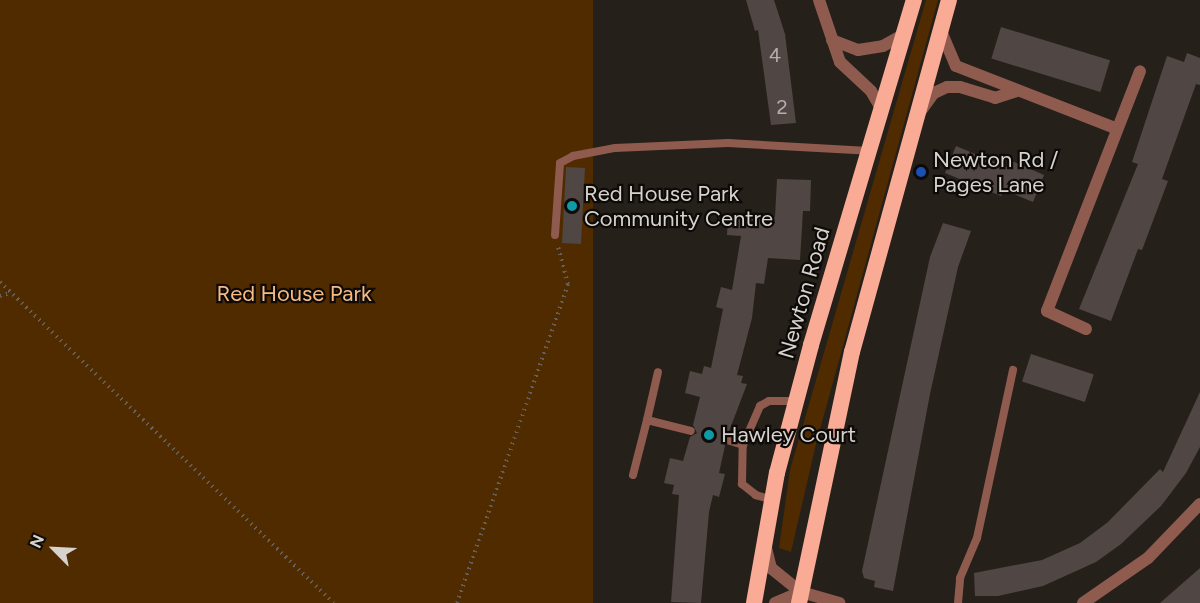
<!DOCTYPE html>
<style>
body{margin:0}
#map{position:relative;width:1200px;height:603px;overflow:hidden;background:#26201a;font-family:Figtree,sans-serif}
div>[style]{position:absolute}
.green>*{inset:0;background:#502b00;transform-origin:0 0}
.building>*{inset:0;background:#504644;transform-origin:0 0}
.path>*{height:4px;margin-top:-2px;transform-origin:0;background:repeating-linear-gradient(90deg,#65605b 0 1.5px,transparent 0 6px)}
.service>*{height:8px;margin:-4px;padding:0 4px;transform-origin:4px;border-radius:4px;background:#8e5b4e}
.minor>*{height:12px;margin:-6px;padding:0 6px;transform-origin:6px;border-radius:6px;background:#8e5b4e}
.trunk>*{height:16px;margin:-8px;padding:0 8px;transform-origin:8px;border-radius:8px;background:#faab96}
.dots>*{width:16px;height:16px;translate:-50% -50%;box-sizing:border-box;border:3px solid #0d0a08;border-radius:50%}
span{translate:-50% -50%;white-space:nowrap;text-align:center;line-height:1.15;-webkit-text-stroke:4.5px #0d0a08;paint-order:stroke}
.number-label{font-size:20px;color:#b4afac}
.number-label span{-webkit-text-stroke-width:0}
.poi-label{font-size:22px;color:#d6d2ce}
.left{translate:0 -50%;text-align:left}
.street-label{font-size:22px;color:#d6d2ce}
.park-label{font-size:22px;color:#f7ba82}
.north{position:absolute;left:24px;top:519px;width:60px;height:60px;-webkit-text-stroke:4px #0d0a08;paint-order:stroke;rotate:294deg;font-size:16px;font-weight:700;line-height:24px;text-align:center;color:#d6d2ce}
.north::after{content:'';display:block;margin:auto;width:21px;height:27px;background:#d6d2ce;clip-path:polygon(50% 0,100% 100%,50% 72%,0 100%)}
</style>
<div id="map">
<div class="green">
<div style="left:0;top:0;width:593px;height:603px"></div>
<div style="clip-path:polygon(926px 0,938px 0,816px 444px,791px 552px,779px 548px,790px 470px)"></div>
</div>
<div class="building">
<div style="clip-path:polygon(746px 0,774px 0,785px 34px,796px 123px,771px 125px,758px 30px,755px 31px)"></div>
<div style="left:1001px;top:27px;width:114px;height:33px;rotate:17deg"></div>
<div style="clip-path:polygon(1187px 53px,1200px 58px,1200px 85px,1196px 84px,1162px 179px,1168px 181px,1142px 250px,1138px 249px,1111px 321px,1079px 309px,1138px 164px,1132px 162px,1167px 56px,1184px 62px)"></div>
<div style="clip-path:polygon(956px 146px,1009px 168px,1012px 161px,1044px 175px,1033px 202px,1004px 190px,1001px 196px,945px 173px)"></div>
<div style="left:566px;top:167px;width:19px;height:76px;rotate:3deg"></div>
<div style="clip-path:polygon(777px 179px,811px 180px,810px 211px,803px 211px,800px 260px,768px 258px,764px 284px,756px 283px,752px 318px,737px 375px,743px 376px,741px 383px,747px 384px,728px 434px,721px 439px,725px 446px,719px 473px,725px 474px,719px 497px,713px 495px,709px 512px,701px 603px,671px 602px,679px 495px,672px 494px,674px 485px,664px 483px,670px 458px,683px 461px,690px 437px,697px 433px,693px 425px,700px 397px,685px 393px,690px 371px,702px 374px,704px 366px,711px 368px,723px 309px,716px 307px,721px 287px,732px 290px,741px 236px,727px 235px,728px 215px,775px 217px)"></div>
<div style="clip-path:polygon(943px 223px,971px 231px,958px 267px,930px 394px,893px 591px,874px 587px,875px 581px,864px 578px,862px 571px,930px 257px)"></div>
<div style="left:1031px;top:354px;width:66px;height:29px;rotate:18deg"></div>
<div style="clip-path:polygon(1200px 392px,1200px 447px,1186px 473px,1161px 506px,1121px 544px,1096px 562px,1043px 586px,998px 596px,975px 596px,974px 573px,1042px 560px,1080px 543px,1108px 522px,1160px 469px,1163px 472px)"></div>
<div style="clip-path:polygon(1200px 568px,1200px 603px,1160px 603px)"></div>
</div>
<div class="path">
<div style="left:0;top:282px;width:463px;rotate:43.9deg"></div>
<div style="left:0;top:296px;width:10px;rotate:-17deg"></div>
<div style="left:457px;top:603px;width:338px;rotate:-70.8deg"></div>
<div style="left:568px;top:284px;width:39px;rotate:-105deg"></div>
</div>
<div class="service">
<div style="left:555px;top:235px;width:72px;rotate:-86deg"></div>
<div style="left:560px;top:163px;width:15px;rotate:-28deg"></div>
<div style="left:573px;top:156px;width:43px;rotate:-10.8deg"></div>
<div style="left:615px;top:148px;width:113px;rotate:-2.5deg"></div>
<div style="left:728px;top:143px;width:141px;rotate:3.2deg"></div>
<div style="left:647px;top:420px;width:49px;rotate:-77.1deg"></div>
<div style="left:727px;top:440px;width:17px;rotate:17deg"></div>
<div style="left:633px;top:475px;width:57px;rotate:-75.7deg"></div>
<div style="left:647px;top:420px;width:45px;rotate:14deg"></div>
<div style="left:773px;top:500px;width:18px;rotate:-164deg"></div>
<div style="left:756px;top:495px;width:18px;rotate:-142deg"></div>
<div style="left:742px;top:484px;width:39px;rotate:-89deg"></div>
<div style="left:743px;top:445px;width:43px;rotate:-66.4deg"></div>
<div style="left:760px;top:406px;width:10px;rotate:-29deg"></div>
<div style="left:769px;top:401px;width:27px"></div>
<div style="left:958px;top:603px;width:25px;rotate:-85deg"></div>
<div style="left:960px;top:578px;width:43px;rotate:-67deg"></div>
<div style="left:977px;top:538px;width:172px;rotate:-77.9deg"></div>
</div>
<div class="minor">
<div style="left:819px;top:0;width:65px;rotate:71.3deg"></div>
<div style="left:840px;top:62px;width:42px;rotate:43.1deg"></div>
<div style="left:871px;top:91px;width:20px;rotate:60deg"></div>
<div style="left:941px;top:31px;width:38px;rotate:67deg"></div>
<div style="left:956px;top:66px;width:171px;rotate:21.3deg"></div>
<div style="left:832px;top:40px;width:28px;rotate:21deg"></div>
<div style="left:858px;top:50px;width:25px;rotate:-9deg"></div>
<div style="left:883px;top:46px;width:23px;rotate:-29deg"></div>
<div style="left:920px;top:112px;width:24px;rotate:-54deg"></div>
<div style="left:934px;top:93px;width:14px;rotate:-25deg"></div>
<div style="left:947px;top:87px;width:13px"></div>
<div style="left:960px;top:87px;width:37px;rotate:17deg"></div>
<div style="left:995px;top:98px;width:22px;rotate:-18deg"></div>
<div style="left:1086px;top:329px;width:43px;rotate:-155.2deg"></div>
<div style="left:1047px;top:311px;width:257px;rotate:-68.8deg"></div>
<div style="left:766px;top:548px;width:21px;rotate:76deg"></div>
<div style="left:771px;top:568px;width:38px;rotate:39deg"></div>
<div style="left:801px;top:592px;width:40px;rotate:16deg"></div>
<div style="left:775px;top:603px;width:28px;rotate:-23deg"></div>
<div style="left:1083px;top:603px;width:79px;rotate:-34.7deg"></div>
<div style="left:1148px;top:558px;width:75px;rotate:-46.1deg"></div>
</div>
<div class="trunk">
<div style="left:754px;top:603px;width:132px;rotate:-80deg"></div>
<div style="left:777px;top:473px;width:132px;rotate:-75.1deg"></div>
<div style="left:811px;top:345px;width:360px;rotate:-73.4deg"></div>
<div style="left:799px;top:603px;width:257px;rotate:-78.1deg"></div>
<div style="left:852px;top:352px;width:365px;rotate:-74.6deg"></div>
</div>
<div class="dots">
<div style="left:921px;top:172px;background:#1a4fb4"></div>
<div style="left:572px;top:206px;background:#0f9aa8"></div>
<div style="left:709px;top:435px;background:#0f9aa8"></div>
</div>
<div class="number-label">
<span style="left:775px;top:55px">4</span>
<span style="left:782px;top:107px">2</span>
</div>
<div class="poi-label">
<span class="left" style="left:933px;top:172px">Newton Rd /<br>Pages Lane</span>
<span class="left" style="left:584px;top:206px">Red House Park<br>Community Centre</span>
<span class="left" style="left:721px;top:435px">Hawley Court</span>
</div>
<div class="street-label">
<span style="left:804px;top:293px;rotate:-74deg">Newton Road</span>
</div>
<div class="park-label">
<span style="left:294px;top:294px">Red House Park</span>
</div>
<div class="north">N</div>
</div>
